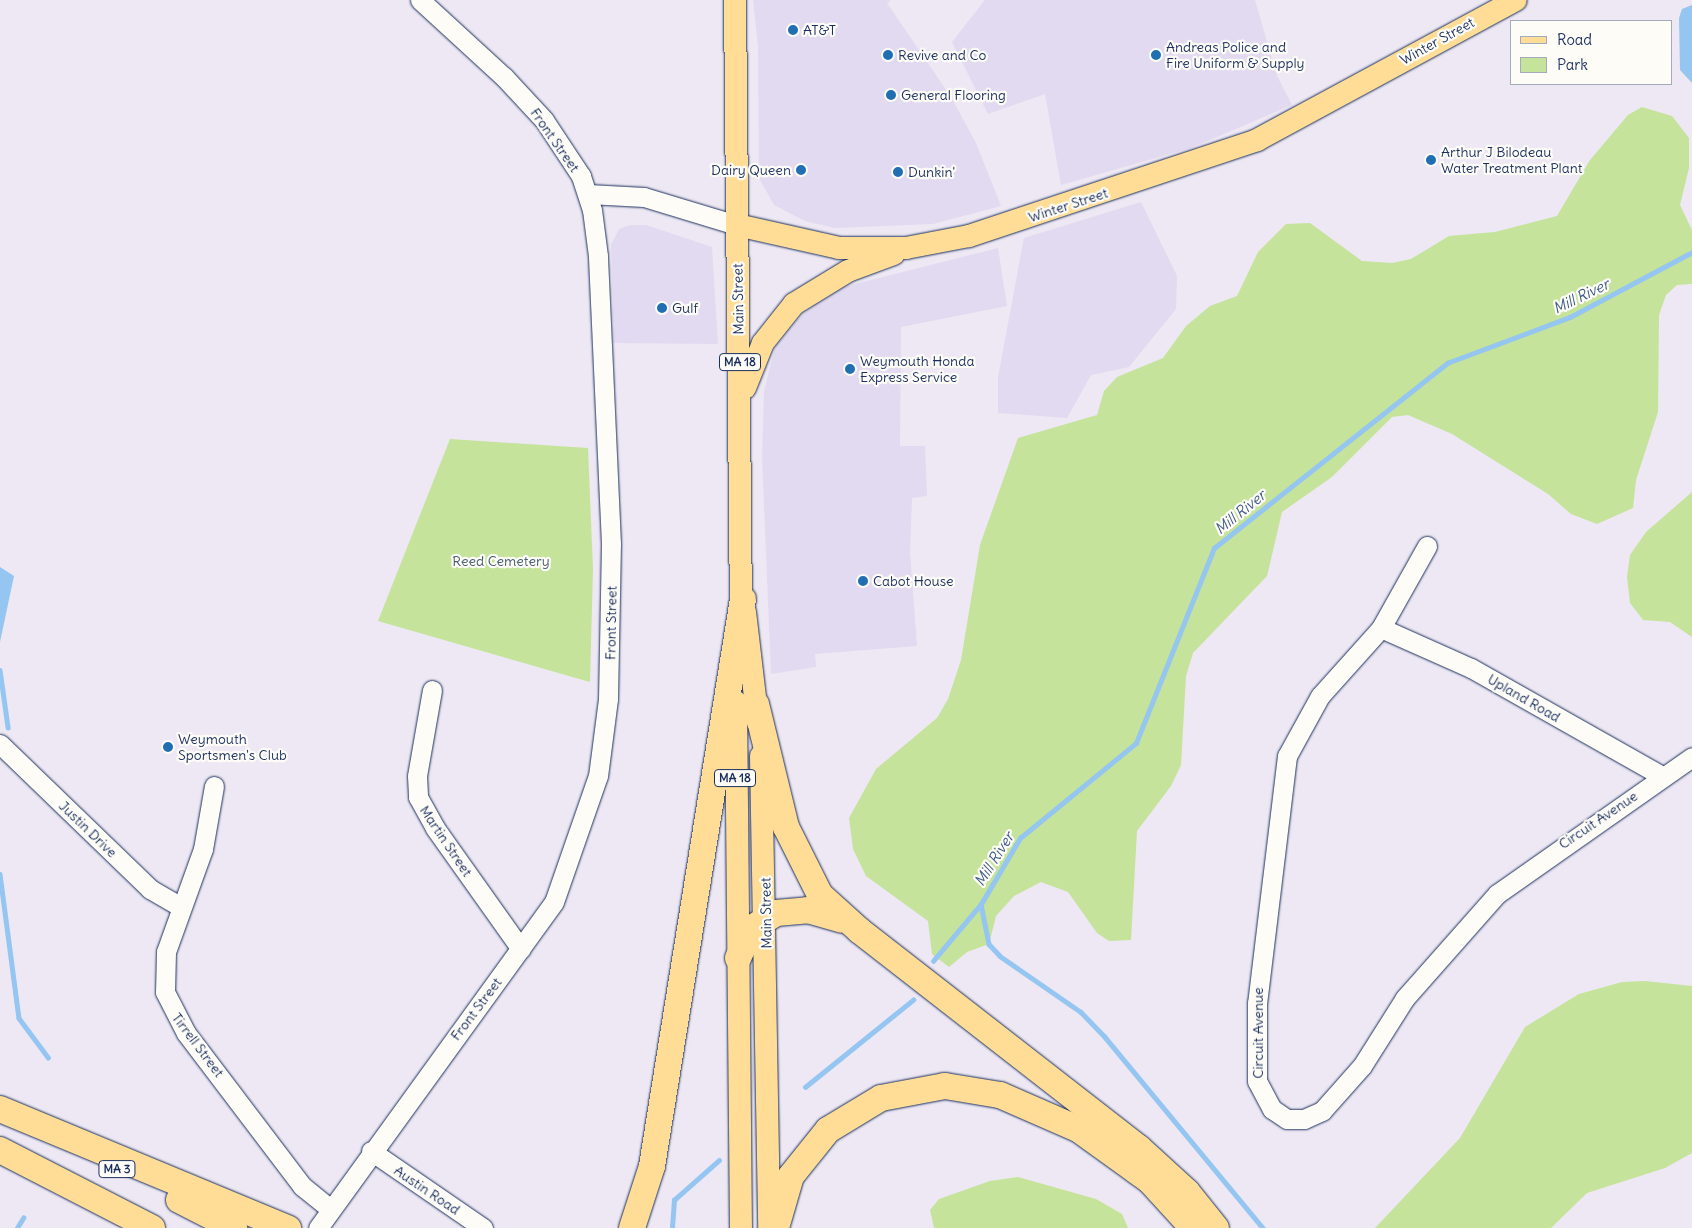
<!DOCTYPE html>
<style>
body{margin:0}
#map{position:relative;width:1692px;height:1228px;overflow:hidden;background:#ede8f3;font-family:Delius,sans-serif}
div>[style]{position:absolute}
.built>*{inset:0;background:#e2daf0}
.green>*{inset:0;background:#c5e39a}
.water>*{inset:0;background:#95c5f1}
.stream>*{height:4.5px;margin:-2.25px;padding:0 2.25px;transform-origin:2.25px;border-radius:2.25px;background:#95c5f1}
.roads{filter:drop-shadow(0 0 1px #1b2f5e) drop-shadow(0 0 1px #1b2f5e)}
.minor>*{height:19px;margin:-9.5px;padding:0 9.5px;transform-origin:9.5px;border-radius:9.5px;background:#fdfcf7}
.major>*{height:22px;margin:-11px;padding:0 11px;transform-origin:11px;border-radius:11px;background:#ffdd96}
.highway>*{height:26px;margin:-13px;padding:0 13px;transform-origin:13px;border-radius:13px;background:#ffdd96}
.dots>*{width:14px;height:14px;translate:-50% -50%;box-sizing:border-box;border:2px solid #fdfcf7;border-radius:50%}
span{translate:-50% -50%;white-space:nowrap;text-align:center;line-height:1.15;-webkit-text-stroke:4.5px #fdfcf7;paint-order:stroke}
.shield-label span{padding:1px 4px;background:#fdfcf7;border:1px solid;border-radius:4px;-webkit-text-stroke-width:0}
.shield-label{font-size:12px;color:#1b2f5e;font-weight:700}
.poi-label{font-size:14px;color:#1b2f5e}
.left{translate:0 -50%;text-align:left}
.right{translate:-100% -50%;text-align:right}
.street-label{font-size:14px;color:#1b2f5e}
.park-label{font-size:14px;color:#465c6d}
.water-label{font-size:15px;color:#405c8a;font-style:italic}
.legend{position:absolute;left:1510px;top:20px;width:162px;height:65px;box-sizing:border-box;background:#fdfcf7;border:1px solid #a3aaba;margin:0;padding:6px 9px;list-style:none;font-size:15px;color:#1b2f5e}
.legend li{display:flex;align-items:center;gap:10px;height:25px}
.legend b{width:25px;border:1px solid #a3aaba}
</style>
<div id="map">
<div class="built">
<div style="clip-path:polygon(753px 0,891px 0,887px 3px,951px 97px,976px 143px,1001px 206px,933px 224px,835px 228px,805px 221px,774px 205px,759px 178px,758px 46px)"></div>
<div style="clip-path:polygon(985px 0,1255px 0,1277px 76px,1292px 105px,1191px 148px,1061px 185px,1045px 94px,988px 114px,952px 42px)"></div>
<div style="clip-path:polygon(1141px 202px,1177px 276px,1176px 309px,1129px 367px,1091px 375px,1067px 418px,998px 413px,998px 377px,1024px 238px)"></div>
<div style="clip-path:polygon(630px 225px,646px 225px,712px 247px,718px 344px,614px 343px,611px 245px,619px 229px)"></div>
<div style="clip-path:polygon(998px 248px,1007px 306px,901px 327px,900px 446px,925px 446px,927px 496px,912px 498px,910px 552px,917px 646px,815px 654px,816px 667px,771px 674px,762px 457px,764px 392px,775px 347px,803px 313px,843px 287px)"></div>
</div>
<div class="green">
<div style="clip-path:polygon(1642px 107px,1672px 116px,1689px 138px,1689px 168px,1680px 205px,1692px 230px,1692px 284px,1677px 285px,1666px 295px,1659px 315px,1658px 412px,1636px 480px,1633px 508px,1597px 524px,1571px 514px,1548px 494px,1452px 434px,1408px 415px,1392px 417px,1332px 477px,1282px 512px,1267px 576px,1193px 653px,1186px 676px,1181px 765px,1171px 786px,1137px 831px,1131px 940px,1109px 941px,1097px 933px,1068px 892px,1041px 882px,1014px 896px,996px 916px,989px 944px,967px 952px,949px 967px,932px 954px,928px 921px,866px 876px,853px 849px,849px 818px,876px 769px,937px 718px,948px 699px,961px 660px,980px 545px,1018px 438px,1097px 415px,1104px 391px,1117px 377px,1163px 358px,1186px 326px,1210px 306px,1237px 296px,1258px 252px,1286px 224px,1310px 223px,1362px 261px,1392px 263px,1411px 259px,1449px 236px,1495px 232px,1557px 216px,1590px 160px,1628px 115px)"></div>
<div style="clip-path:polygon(450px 439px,588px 448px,593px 569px,590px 682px,378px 621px)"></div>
<div style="clip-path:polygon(1692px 492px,1692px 637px,1670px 622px,1643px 620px,1630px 603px,1627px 577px,1630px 555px,1646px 532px)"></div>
<div style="clip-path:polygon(1645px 981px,1692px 986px,1692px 1153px,1665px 1168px,1587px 1193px,1551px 1228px,1375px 1228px,1460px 1138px,1525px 1027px,1579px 994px,1622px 982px)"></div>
<div style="clip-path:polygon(1018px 1177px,1096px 1199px,1122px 1214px,1128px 1228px,934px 1228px,930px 1210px,939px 1199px,990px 1181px)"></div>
</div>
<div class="water">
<div style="clip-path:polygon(1692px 5px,1692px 83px,1680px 70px,1679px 18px,1682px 9px)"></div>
<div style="clip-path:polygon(0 567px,14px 576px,0 642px)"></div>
</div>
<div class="stream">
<div style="left:0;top:670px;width:58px;rotate:82deg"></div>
<div style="left:0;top:874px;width:145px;rotate:82.5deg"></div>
<div style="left:19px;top:1018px;width:49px;rotate:53.4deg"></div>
<div style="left:981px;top:904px;width:41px;rotate:78.7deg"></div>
<div style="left:989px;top:944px;width:16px;rotate:47deg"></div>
<div style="left:1000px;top:956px;width:98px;rotate:34.7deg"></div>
<div style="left:1081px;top:1012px;width:35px;rotate:46deg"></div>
<div style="left:1105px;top:1037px;width:248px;rotate:50.4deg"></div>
<div style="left:933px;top:961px;width:75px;rotate:-49.9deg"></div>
<div style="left:981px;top:904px;width:77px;rotate:-59.4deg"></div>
<div style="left:1020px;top:838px;width:150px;rotate:-39.3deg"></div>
<div style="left:1136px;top:743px;width:210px;rotate:-68.2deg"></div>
<div style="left:1214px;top:548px;width:298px;rotate:-38.4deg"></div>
<div style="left:1447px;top:363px;width:131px;rotate:-20.5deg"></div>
<div style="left:1570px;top:317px;width:138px;rotate:-28deg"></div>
<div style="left:805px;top:1087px;width:139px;rotate:-38.9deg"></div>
<div style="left:17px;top:1228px;width:12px;rotate:-59deg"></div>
<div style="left:672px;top:1228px;width:28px;rotate:-86deg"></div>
<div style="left:674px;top:1200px;width:60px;rotate:-41.6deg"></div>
</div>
<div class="roads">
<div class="minor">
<div style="left:588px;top:194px;width:56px;rotate:3.1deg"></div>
<div style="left:644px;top:197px;width:97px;rotate:16.8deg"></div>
<div style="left:1427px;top:546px;width:94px;rotate:119.3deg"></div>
<div style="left:1381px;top:628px;width:91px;rotate:131.9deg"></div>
<div style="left:1320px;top:696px;width:68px;rotate:118.8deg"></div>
<div style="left:1287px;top:756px;width:249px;rotate:96.9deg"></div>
<div style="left:1257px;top:1003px;width:78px;rotate:90deg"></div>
<div style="left:1257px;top:1081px;width:32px;rotate:62deg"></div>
<div style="left:1272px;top:1109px;width:18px;rotate:34deg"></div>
<div style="left:1287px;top:1119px;width:17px"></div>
<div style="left:1304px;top:1119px;width:20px;rotate:-24deg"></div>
<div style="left:1322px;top:1111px;width:60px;rotate:-48.4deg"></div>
<div style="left:1362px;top:1066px;width:80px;rotate:-57.7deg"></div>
<div style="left:1405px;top:998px;width:139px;rotate:-48.5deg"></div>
<div style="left:1497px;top:894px;width:238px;rotate:-35.1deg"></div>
<div style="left:1381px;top:628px;width:98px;rotate:24deg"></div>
<div style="left:1471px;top:668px;width:219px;rotate:29.5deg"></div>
<div style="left:432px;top:690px;width:87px;rotate:99.9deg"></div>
<div style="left:417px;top:776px;width:21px;rotate:87deg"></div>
<div style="left:418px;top:797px;width:35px;rotate:61deg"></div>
<div style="left:435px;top:828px;width:148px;rotate:54.6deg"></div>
<div style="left:0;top:744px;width:209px;rotate:44deg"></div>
<div style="left:150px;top:889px;width:36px;rotate:30deg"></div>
<div style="left:214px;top:786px;width:64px;rotate:99.9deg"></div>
<div style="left:203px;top:849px;width:109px;rotate:109.8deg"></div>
<div style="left:166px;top:952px;width:40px;rotate:91.4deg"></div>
<div style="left:165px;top:992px;width:46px;rotate:62.9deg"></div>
<div style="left:186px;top:1033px;width:192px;rotate:52.8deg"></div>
<div style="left:302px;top:1186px;width:36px;rotate:39deg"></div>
<div style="left:371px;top:1151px;width:136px;rotate:34.5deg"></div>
<div style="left:318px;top:1228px;width:402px;rotate:-54.1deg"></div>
<div style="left:554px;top:902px;width:133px;rotate:-70.8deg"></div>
<div style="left:598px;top:776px;width:78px;rotate:-82.6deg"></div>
<div style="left:608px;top:699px;width:155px;rotate:-88.9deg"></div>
<div style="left:611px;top:544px;width:288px;rotate:-92.6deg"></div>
<div style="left:598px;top:256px;width:46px;rotate:-97.4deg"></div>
<div style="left:592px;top:210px;width:36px;rotate:-108deg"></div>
<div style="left:581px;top:176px;width:67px;rotate:-123.5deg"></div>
<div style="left:544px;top:120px;width:59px;rotate:-132.9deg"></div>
<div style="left:504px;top:77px;width:114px;rotate:-137.5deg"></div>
</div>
<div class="major">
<div style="left:735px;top:0;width:617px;rotate:89.44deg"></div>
<div style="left:737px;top:225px;width:105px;rotate:12.7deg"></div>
<div style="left:839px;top:248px;width:67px"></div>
<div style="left:906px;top:248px;width:64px;rotate:-10.8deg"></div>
<div style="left:969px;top:236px;width:304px;rotate:-18.4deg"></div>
<div style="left:1257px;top:140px;width:294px;rotate:-28.4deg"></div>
<div style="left:745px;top:388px;width:48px;rotate:-68.2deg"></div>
<div style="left:763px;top:343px;width:50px;rotate:-51.5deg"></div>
<div style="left:794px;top:304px;width:63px;rotate:-31.4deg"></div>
<div style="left:848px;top:271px;width:49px;rotate:-20.3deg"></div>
<div style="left:745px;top:612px;width:111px;rotate:83.3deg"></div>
<div style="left:736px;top:702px;width:526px;rotate:89.46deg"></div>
<div style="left:761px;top:756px;width:472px;rotate:89deg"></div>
</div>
<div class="highway">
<div style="left:756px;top:704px;width:127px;rotate:76.3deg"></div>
<div style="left:786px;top:827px;width:76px;rotate:63.4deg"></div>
<div style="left:820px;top:895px;width:54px;rotate:42deg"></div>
<div style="left:860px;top:931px;width:353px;rotate:37.9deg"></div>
<div style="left:1139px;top:1148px;width:65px;rotate:42.5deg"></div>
<div style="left:1187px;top:1192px;width:46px;rotate:51.1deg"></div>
<div style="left:738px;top:958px;width:33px;rotate:-65deg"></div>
<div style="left:752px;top:928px;width:28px;rotate:-32deg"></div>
<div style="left:776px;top:913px;width:32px;rotate:-5deg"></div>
<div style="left:808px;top:910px;width:35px;rotate:16deg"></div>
<div style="left:0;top:1109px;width:312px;rotate:22.5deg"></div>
<div style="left:0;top:1150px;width:171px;rotate:27.2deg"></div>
<div style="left:179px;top:1200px;width:62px;rotate:27deg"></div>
<div style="left:632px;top:1228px;width:65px;rotate:-72.1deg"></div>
<div style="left:652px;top:1166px;width:574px;rotate:-80.88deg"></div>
<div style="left:776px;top:1228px;width:54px;rotate:-73.9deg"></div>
<div style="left:791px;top:1176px;width:59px;rotate:-51.2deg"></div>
<div style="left:828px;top:1130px;width:62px;rotate:-31.1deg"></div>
<div style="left:881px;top:1098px;width:65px;rotate:-10.6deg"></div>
<div style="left:945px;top:1086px;width:56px;rotate:9.3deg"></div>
<div style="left:1000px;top:1095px;width:85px;rotate:23.6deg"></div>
<div style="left:1078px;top:1129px;width:89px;rotate:35.8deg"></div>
<div style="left:1150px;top:1181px;width:64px;rotate:47.5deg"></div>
</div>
</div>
<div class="dots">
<div style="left:793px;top:30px;background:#1f6fb2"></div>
<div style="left:888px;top:55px;background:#1f6fb2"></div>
<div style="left:1156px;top:55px;background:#1f6fb2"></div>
<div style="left:891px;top:95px;background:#1f6fb2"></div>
<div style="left:1431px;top:160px;background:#1f6fb2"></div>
<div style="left:801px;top:170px;background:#1f6fb2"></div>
<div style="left:898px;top:172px;background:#1f6fb2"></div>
<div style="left:662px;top:308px;background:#1f6fb2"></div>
<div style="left:850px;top:369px;background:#1f6fb2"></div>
<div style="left:863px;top:581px;background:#1f6fb2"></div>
<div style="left:168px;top:747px;background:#1f6fb2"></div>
</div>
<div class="shield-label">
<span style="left:740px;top:362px">MA 18</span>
<span style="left:735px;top:778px">MA 18</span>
<span style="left:117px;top:1169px">MA 3</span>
</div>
<div class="poi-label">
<span class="left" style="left:803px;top:30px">AT&amp;T</span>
<span class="left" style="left:1166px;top:55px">Andreas Police and<br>Fire Uniform &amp; Supply</span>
<span class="left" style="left:898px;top:55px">Revive and Co</span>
<span class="left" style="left:901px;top:95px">General Flooring</span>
<span class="left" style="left:1441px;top:160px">Arthur J Bilodeau<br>Water Treatment Plant</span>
<span class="right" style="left:791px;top:170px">Dairy Queen</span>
<span class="left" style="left:908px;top:172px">Dunkin'</span>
<span class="left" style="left:672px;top:308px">Gulf</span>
<span class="left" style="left:860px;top:369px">Weymouth Honda<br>Express Service</span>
<span class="left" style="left:873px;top:581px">Cabot House</span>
<span class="left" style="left:178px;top:747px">Weymouth<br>Sportsmen's Club</span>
</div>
<div class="street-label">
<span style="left:1437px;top:41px;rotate:-29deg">Winter Street</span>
<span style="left:555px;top:140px;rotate:55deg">Front Street</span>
<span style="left:1068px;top:205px;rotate:-18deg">Winter Street</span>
<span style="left:738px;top:299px;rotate:-91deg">Main Street</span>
<span style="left:611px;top:623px;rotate:-89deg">Front Street</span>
<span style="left:1524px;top:698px;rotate:30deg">Upland Road</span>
<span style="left:1598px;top:820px;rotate:-34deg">Circuit Avenue</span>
<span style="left:88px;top:829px;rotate:44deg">Justin Drive</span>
<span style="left:446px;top:841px;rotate:56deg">Martin Street</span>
<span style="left:766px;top:913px;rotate:-91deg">Main Street</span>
<span style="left:476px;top:1009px;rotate:-53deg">Front Street</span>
<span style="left:1258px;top:1033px;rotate:-90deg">Circuit Avenue</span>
<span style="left:198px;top:1045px;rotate:53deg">Tirrell Street</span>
<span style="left:427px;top:1190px;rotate:34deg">Austin Road</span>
</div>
<div class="park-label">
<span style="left:501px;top:561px">Reed Cemetery</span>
</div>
<div class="water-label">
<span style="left:1581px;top:296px;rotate:-26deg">Mill River</span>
<span style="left:1240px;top:512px;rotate:-39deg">Mill River</span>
<span style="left:994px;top:859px;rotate:-58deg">Mill River</span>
</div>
<ul class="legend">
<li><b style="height:6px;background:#ffdd96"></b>Road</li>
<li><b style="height:14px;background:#c5e39a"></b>Park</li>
</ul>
</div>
